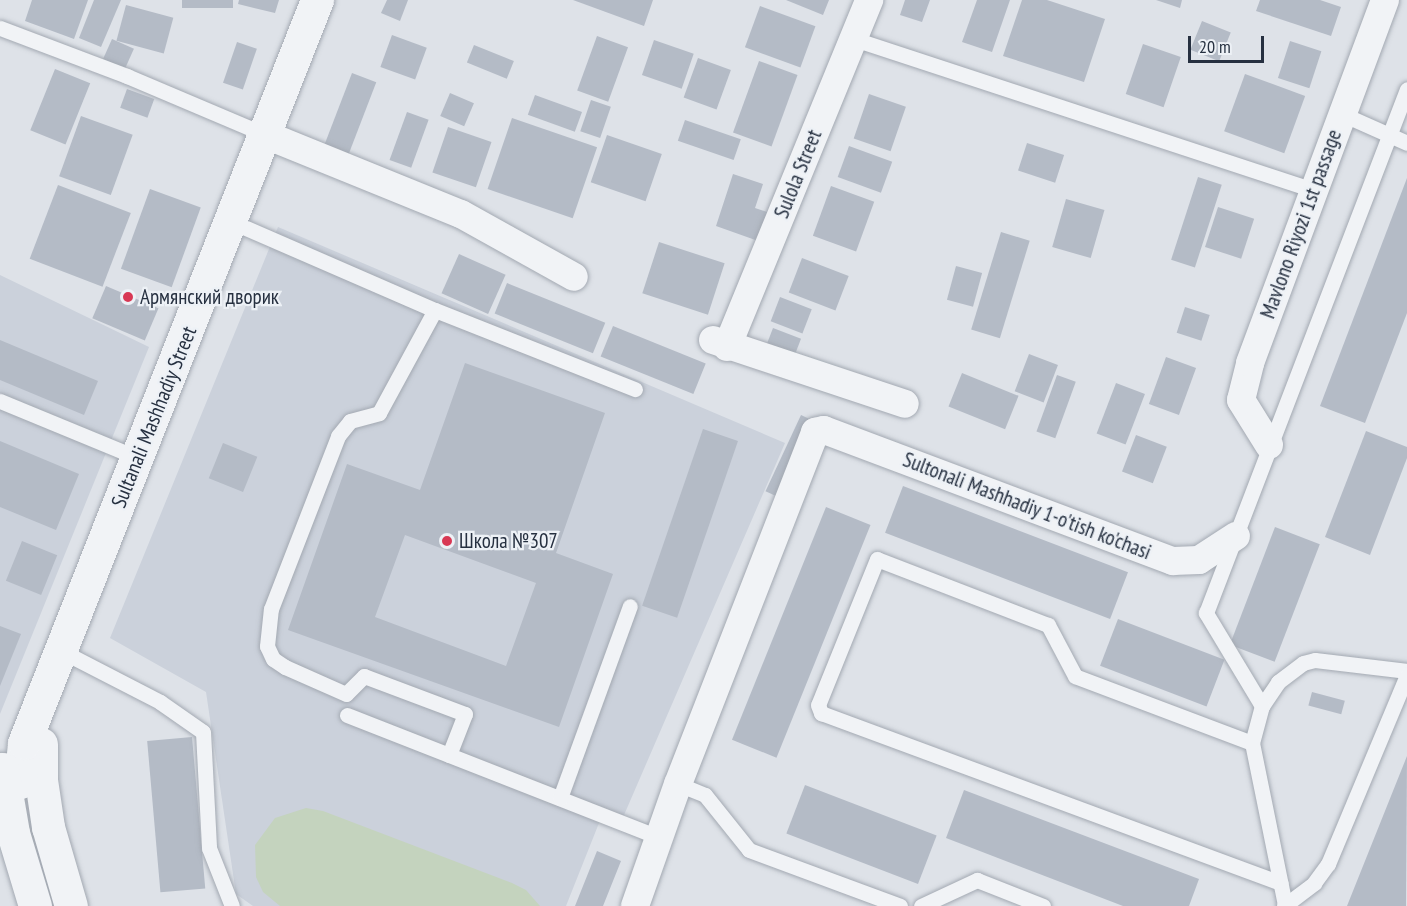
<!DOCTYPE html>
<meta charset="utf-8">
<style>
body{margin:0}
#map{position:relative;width:1407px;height:906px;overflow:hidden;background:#dee2e8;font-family:"PT Sans Narrow",sans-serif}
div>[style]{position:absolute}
.built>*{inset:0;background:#cbd1db}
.green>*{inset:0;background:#c4d3be}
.building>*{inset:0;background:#b4bbc6;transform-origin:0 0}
.roads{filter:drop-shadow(0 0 2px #a3a9b2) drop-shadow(0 0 2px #a3a9b2)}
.service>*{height:15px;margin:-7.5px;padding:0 7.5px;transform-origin:7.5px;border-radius:7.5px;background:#f1f3f6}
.minor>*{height:28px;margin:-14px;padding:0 14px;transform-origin:14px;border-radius:14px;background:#f1f3f6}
.tertiary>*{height:33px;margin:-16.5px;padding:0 16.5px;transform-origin:16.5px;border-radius:16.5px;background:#f1f3f6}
.dots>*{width:16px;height:16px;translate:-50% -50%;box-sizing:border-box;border:3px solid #edf1f6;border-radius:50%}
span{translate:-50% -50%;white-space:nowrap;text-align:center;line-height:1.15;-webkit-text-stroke:4.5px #edf1f6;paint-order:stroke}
.street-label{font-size:21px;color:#263040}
.poi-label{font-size:21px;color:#263040}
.left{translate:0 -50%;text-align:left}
.scale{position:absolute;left:1188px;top:36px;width:76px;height:27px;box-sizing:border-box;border:3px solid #263040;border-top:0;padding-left:8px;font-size:18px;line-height:21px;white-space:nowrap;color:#263040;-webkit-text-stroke:4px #edf1f6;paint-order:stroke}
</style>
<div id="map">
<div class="built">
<div style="clip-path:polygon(278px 227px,785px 443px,621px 822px,599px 823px,566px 906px,253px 906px,236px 894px,206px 692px,110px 638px)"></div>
<div style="clip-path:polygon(0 275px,149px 347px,0 714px)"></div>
</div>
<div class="green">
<div style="clip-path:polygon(306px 808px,323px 811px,512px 883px,526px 890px,540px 906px,280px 906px,263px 892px,256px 877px,255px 845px,275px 818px)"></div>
</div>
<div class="building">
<div style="clip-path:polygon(32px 0,88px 0,74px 39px,25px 21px)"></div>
<div style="clip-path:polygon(94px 0,121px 0,101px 47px,79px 38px)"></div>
<div style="left:182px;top:0;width:51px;height:8px"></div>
<div style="clip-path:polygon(239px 0,279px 0,275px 13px,238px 4px)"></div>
<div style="clip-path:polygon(387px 0,408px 0,400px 21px,381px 13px)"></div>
<div style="clip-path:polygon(573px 0,653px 0,644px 26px)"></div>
<div style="clip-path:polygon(786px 0,829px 0,823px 15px)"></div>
<div style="clip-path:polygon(905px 0,930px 0,922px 22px,900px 15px)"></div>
<div style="clip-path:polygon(977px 0,1010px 0,992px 52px,962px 42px)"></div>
<div style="clip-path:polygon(1022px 0,1047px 0,1105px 19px,1084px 82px,1003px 56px)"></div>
<div style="clip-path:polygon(1156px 0,1182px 0,1180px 8px)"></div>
<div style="clip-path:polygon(1260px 0,1320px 0,1341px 7px,1331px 36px,1256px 11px)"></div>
<div style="left:126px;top:5px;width:49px;height:37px;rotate:15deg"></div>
<div style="left:760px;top:6px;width:59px;height:44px;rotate:20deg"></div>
<div style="left:1202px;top:21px;width:31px;height:31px;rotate:22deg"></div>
<div style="left:392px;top:35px;width:37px;height:34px;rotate:20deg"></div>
<div style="left:597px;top:36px;width:33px;height:58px;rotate:20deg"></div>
<div style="left:112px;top:39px;width:24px;height:22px;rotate:24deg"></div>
<div style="left:654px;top:40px;width:42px;height:37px;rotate:19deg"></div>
<div style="left:1290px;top:41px;width:33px;height:39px;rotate:18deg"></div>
<div style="left:237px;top:42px;width:21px;height:43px;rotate:19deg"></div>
<div style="left:1143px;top:44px;width:40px;height:53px;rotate:19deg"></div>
<div style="left:474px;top:45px;width:43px;height:19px;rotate:22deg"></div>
<div style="left:698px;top:58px;width:35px;height:42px;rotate:20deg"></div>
<div style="left:759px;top:61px;width:41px;height:76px;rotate:20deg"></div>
<div style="left:55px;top:69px;width:38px;height:66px;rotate:22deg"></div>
<div style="left:352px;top:73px;width:26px;height:82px;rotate:21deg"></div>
<div style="left:1245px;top:74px;width:64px;height:61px;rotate:20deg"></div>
<div style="left:127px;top:89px;width:29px;height:20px;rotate:20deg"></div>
<div style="left:450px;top:93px;width:26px;height:25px;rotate:23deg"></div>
<div style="left:869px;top:94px;width:39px;height:47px;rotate:19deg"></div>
<div style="left:535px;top:95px;width:50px;height:21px;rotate:20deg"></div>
<div style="left:591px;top:100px;width:21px;height:33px;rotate:19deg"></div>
<div style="left:407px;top:112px;width:23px;height:51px;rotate:20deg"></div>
<div style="left:81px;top:116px;width:55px;height:64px;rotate:20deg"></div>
<div style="left:512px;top:118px;width:90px;height:75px;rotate:19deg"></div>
<div style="left:685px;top:120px;width:59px;height:22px;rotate:19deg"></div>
<div style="left:448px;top:127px;width:46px;height:48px;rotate:19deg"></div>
<div style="left:607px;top:135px;width:58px;height:50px;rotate:19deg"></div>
<div style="left:1027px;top:143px;width:39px;height:29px;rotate:18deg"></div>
<div style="left:849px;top:146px;width:46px;height:33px;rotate:20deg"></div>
<div style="clip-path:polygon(733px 174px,763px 184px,755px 208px,770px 213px,761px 242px,716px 226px)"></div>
<div style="left:1198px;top:177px;width:25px;height:87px;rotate:18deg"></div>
<div style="clip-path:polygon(1407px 178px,1407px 313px,1365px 423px,1320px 406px)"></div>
<div style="left:58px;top:185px;width:78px;height:79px;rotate:21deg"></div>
<div style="left:831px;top:186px;width:46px;height:53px;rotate:20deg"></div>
<div style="left:150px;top:189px;width:54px;height:85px;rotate:20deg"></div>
<div style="left:1066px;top:199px;width:40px;height:50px;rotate:16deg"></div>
<div style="left:1218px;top:207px;width:38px;height:42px;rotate:18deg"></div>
<div style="left:1001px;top:232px;width:30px;height:102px;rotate:17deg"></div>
<div style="left:659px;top:242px;width:69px;height:54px;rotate:18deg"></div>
<div style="left:459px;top:254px;width:51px;height:43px;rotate:24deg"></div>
<div style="left:802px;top:258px;width:50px;height:37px;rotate:21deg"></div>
<div style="left:956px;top:266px;width:27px;height:35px;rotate:15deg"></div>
<div style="left:507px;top:283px;width:106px;height:33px;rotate:22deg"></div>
<div style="left:106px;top:286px;width:57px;height:35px;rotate:23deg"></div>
<div style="left:780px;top:297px;width:34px;height:26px;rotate:21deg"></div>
<div style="left:1185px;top:307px;width:26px;height:27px;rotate:18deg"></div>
<div style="left:613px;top:326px;width:100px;height:33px;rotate:22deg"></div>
<div style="left:773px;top:328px;width:30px;height:23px;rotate:21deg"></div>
<div style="clip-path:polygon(0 340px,98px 381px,84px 415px,0 380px)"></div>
<div style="left:1029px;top:354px;width:31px;height:40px;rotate:21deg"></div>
<div style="left:1166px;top:357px;width:32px;height:50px;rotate:20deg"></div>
<div style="clip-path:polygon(evenodd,465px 363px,605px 413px,556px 553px,613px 574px,559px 727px,288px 630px,347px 464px,420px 490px,465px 363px,405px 535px,536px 583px,506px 666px,375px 617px,405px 535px)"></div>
<div style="left:962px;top:373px;width:61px;height:36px;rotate:22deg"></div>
<div style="left:1057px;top:375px;width:20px;height:60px;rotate:20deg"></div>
<div style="left:1116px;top:383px;width:31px;height:54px;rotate:21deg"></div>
<div style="left:801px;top:415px;width:14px;height:84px;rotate:25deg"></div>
<div style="left:703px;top:429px;width:37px;height:187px;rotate:19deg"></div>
<div style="clip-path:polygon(1366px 431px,1407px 447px,1407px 458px,1370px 555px,1325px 537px)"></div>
<div style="left:1136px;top:435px;width:33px;height:39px;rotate:21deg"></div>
<div style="clip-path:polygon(0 441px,79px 474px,56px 530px,0 507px)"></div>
<div style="left:223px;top:443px;width:37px;height:38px;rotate:22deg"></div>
<div style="left:903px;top:486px;width:241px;height:50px;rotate:21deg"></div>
<div style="left:826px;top:507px;width:48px;height:251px;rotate:22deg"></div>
<div style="left:1275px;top:527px;width:48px;height:126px;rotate:21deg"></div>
<div style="left:22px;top:541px;width:38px;height:43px;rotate:22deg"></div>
<div style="left:1118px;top:619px;width:114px;height:50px;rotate:21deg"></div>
<div style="clip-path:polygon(0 626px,21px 634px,0 686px)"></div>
<div style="left:1312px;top:692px;width:34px;height:14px;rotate:15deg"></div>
<div style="left:192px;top:737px;width:152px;height:45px;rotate:85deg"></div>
<div style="clip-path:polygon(1407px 756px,1406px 906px,1347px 906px)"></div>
<div style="left:805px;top:785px;width:141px;height:52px;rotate:21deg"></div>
<div style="clip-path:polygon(964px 790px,1199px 879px,1189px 906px,1123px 906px,946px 838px)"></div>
<div style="clip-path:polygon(597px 851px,621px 861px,603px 906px,575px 906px)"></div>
</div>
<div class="roads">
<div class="service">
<div style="left:0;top:28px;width:136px;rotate:20.7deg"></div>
<div style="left:127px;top:76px;width:151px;rotate:23deg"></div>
<div style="left:854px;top:39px;width:483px;rotate:18.2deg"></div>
<div style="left:1342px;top:114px;width:71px;rotate:24deg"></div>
<div style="left:246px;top:228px;width:206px;rotate:23.5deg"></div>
<div style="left:0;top:401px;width:149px;rotate:22.4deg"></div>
<div style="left:73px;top:657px;width:98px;rotate:27.3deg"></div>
<div style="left:160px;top:702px;width:52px;rotate:34.9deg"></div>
<div style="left:203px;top:732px;width:116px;rotate:87deg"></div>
<div style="left:209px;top:848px;width:62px;rotate:68.4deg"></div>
<div style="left:1262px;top:706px;width:29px;rotate:-56deg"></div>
<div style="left:1278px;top:682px;width:31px;rotate:-37deg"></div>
<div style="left:1303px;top:663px;width:12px;rotate:-14deg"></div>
<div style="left:1315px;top:660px;width:93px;rotate:6.8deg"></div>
<div style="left:347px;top:715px;width:335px;rotate:21.4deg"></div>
<div style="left:1252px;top:743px;width:189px;rotate:-159.3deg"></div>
<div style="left:1075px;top:676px;width:58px;rotate:-117.9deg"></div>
<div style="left:1048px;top:625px;width:183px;rotate:-158.9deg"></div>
<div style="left:877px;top:559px;width:157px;rotate:112deg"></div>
<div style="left:818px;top:705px;width:9px;rotate:69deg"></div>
<div style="left:821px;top:713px;width:490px;rotate:20.3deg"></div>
<div style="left:449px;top:755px;width:44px;rotate:-68.7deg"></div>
<div style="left:465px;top:714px;width:108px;rotate:-159.4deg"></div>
<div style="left:364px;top:676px;width:25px;rotate:135deg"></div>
<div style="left:346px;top:694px;width:67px;rotate:-156.1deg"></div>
<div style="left:285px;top:667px;width:14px;rotate:-146deg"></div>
<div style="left:273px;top:659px;width:14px;rotate:-115deg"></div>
<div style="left:267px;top:646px;width:37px;rotate:-84deg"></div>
<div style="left:271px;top:609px;width:186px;rotate:-68.8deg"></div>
<div style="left:338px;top:436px;width:19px;rotate:-51deg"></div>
<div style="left:350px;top:421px;width:30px;rotate:-15deg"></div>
<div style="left:379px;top:413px;width:117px;rotate:-61.5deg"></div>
<div style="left:435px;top:310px;width:215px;rotate:21.6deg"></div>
<div style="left:678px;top:784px;width:29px;rotate:22deg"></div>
<div style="left:705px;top:795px;width:70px;rotate:51.3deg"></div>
<div style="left:749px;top:850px;width:161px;rotate:20.3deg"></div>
<div style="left:560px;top:798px;width:204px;rotate:-70deg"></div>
<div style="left:1285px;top:905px;width:165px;rotate:-101.5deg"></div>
<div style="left:1252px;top:743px;width:38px;rotate:-75deg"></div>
<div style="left:1262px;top:706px;width:109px;rotate:-121.1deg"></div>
<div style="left:1206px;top:613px;width:561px;rotate:-69.01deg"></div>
<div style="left:921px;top:906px;width:62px;rotate:-24.9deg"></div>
<div style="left:977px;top:880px;width:71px;rotate:21.5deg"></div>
<div style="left:1284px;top:906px;width:38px;rotate:-37deg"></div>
<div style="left:1314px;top:883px;width:24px;rotate:-54deg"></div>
<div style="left:1328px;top:864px;width:205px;rotate:-67.3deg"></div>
</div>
<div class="minor">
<div style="left:266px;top:135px;width:210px;rotate:22.1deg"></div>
<div style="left:461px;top:214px;width:129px;rotate:29.1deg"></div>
<div style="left:713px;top:340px;width:202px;rotate:18.4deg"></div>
<div style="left:727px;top:347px;width:375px;rotate:-67.7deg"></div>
<div style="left:1269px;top:445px;width:53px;rotate:-121.9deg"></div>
<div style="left:1241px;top:400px;width:38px;rotate:-76deg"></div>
<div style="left:1250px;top:363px;width:387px;rotate:-69.6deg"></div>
<div style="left:635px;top:906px;width:129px;rotate:-70.6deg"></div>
<div style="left:678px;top:784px;width:378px;rotate:-68.7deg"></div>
<div style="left:815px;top:432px;width:9px;rotate:-13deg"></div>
<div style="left:824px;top:430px;width:373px;rotate:20.6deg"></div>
<div style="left:1173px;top:561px;width:26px;rotate:-2deg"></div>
<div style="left:1199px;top:560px;width:44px;rotate:-33deg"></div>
</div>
<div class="tertiary">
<div style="left:41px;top:744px;width:36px;rotate:90deg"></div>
<div style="left:41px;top:780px;width:48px;rotate:81.5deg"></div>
<div style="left:48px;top:827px;width:82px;rotate:73.8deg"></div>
<div style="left:2px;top:769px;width:22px;rotate:36deg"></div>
<div style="left:20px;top:782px;width:39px;rotate:-84deg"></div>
<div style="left:24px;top:743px;width:799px;rotate:-68.48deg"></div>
<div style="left:2px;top:769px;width:65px;rotate:80.2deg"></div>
<div style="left:13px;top:833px;width:76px;rotate:73.2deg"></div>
</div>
</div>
<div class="dots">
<div style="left:128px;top:297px;background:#d83854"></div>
<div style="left:447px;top:541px;background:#d83854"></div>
</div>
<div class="street-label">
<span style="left:798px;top:174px;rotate:-68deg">Sulola Street</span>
<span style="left:1301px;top:224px;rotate:-70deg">Mavlono Riyozi 1st passage</span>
<span style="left:154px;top:417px;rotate:-68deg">Sultаnali Mashhadiy Street</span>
<span style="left:1027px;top:506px;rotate:21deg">Sultonali Mashhadiy 1-o'tish ko'chasi</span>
</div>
<div class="poi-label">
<span class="left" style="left:140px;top:297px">Армянский дворик</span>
<span class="left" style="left:459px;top:541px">Школа №307</span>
</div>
<div class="scale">20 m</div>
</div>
